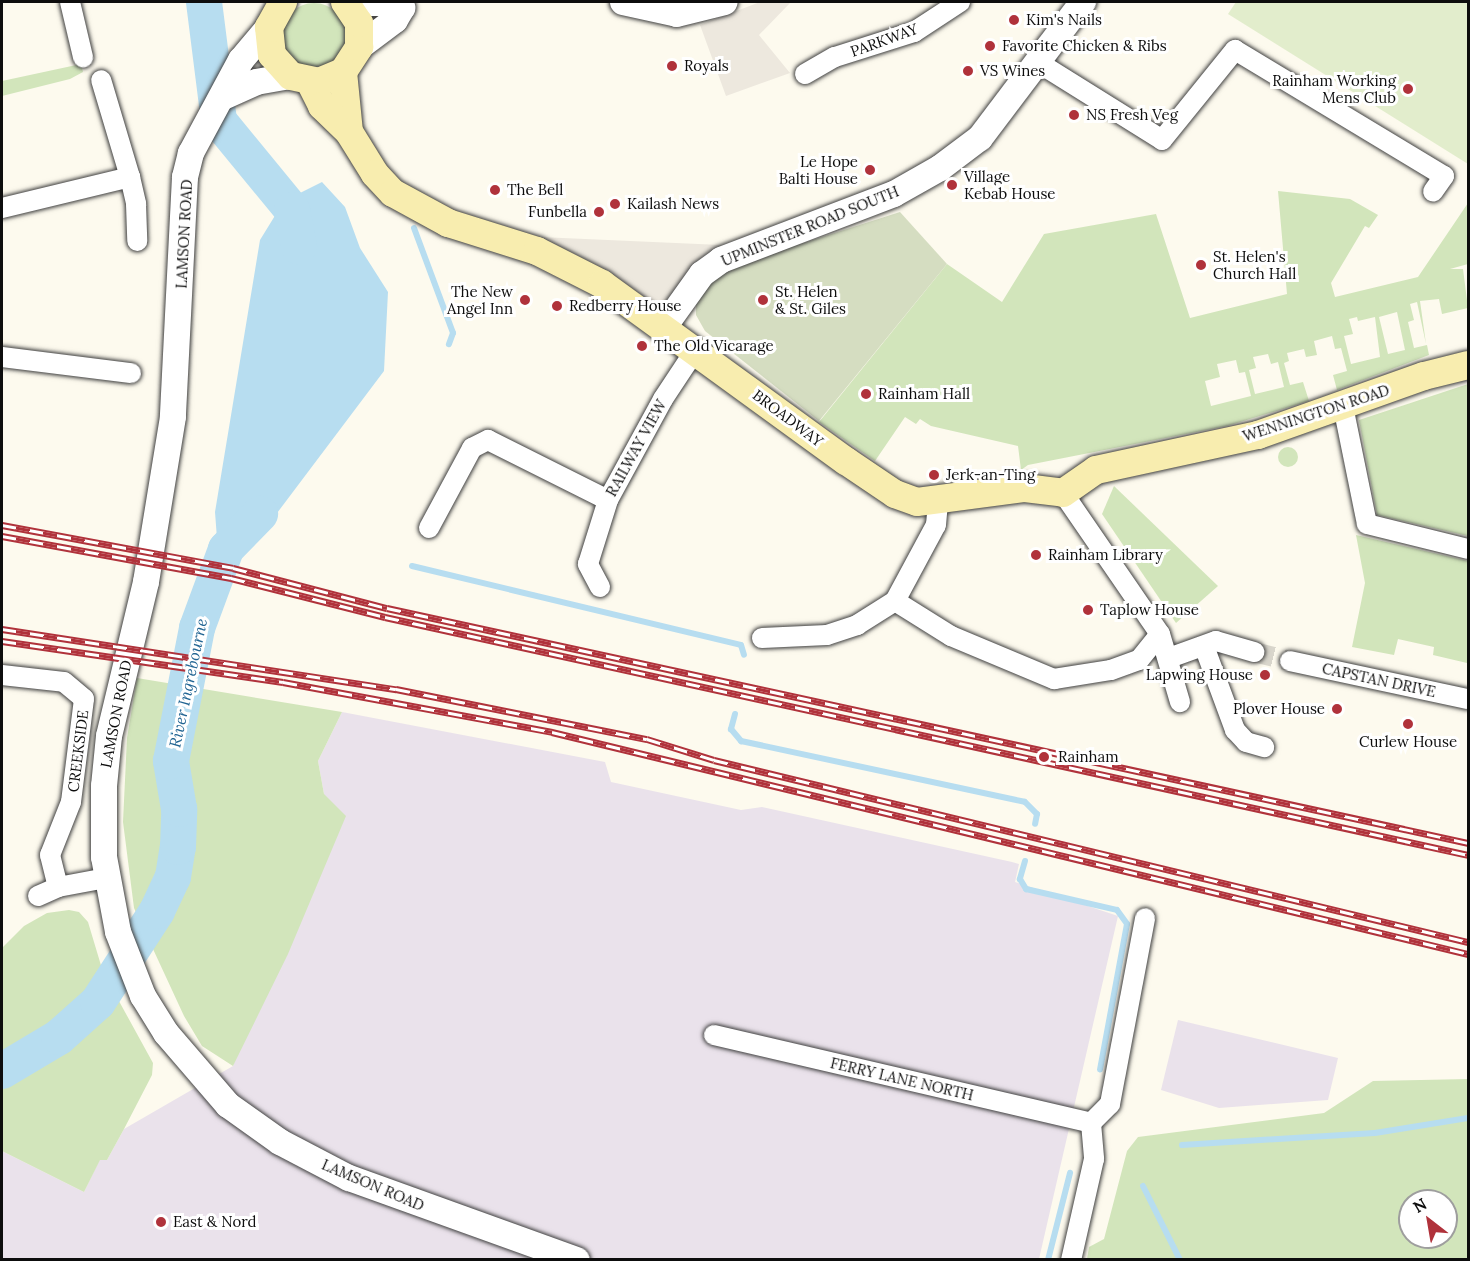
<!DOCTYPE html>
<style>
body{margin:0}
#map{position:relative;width:1470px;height:1261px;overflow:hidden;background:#fdfaee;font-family:Lora,serif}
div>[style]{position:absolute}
.industrial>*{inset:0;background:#eae2eb}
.green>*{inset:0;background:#d2e5bb}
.round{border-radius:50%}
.cemetery>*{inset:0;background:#d5ddc1}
.pitch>*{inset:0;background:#e2edcc}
.plaza>*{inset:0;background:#ede8de}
.water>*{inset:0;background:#b7ddf0}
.stream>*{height:6px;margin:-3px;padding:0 3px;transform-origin:3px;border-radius:3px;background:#b7ddf0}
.river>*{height:36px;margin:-18px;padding:0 18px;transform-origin:18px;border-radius:18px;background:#b7ddf0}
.minor-tunnel>*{height:20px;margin-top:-10px;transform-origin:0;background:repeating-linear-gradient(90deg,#d9d6cc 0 20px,transparent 0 30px)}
.roads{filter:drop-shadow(0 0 2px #404040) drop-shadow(0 0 2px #404040)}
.minor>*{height:20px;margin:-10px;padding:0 10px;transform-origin:10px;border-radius:10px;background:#fff}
.tertiary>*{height:26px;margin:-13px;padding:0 13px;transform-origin:13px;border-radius:13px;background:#fff}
.secondary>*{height:28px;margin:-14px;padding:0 14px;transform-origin:14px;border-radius:14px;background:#f8edaf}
.rail>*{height:7px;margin-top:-3.5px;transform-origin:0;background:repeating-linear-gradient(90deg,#fff 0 14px,#b0323b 0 28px);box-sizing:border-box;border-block:2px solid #b0323b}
.dots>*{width:16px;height:16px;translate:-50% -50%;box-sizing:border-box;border:3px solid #fff;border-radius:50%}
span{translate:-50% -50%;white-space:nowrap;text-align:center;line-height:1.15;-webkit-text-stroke:6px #fff;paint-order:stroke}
.poi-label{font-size:15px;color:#0d0d0d}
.left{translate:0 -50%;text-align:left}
.right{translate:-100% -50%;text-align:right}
.street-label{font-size:15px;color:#0d0d0d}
.water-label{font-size:16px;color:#226593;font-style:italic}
.frame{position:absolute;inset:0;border:3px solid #0d0d0d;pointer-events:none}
.north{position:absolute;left:1398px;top:1189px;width:60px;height:60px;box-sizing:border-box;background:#fff;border:2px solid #9e9e9e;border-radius:50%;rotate:329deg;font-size:16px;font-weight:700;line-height:24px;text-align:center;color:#0d0d0d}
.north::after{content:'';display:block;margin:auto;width:21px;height:27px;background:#b0323b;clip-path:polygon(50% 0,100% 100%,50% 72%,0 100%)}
</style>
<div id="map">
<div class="industrial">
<div style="clip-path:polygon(342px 712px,605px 762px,611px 782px,741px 810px,762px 807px,1012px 862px,1019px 864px,1015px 882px,1118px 916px,1039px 1259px,2px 1259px,2px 1151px,84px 1192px,100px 1159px,107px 1160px,124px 1129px,233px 1066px,324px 794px,318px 761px)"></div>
<div style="clip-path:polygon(1178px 1020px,1338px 1058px,1328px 1100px,1219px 1108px,1161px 1090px)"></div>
</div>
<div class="green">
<div class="round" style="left:282px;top:3px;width:64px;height:64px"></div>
<div style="clip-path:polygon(81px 64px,83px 72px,70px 79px,2px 96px,2px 81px)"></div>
<div style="clip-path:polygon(evenodd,1278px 191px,1350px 199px,1378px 215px,1369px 228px,1365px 226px,1331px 283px,1335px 297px,1418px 277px,1468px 203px,1468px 264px,1450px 269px,1463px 269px,1468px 308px,1442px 314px,1439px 299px,1420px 301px,1426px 344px,1417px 302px,1410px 304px,1414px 320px,1408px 322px,1414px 348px,1427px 345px,1429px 355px,1337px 390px,1333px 375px,1347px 371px,1341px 348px,1335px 349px,1332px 336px,1314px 341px,1317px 355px,1306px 357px,1304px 349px,1287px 353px,1289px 361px,1284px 363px,1290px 385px,1303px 382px,1309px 401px,1227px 426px,1028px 465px,1021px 470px,1018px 446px,931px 426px,920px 419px,916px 424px,905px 417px,875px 461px,819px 422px,947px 264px,1002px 302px,1044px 234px,1156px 214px,1190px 318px,1287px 294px,1278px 191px,1397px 312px,1405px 350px,1388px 354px,1379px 317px,1397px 312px,1278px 191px,1357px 317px,1358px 321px,1375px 317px,1380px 357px,1351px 364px,1344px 336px,1353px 334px,1349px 319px,1357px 317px,1278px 191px,1268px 354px,1271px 364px,1278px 362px,1284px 387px,1255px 394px,1249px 370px,1256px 368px,1253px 357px,1268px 354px,1278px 191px,1236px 360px,1239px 373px,1245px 372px,1251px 396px,1211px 406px,1205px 381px,1220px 377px,1217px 364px,1236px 360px)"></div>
<div style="clip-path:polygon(1468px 384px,1468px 536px,1377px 515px,1359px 420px)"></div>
<div class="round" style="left:1278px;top:447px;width:20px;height:20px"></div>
<div style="clip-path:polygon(1114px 486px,1218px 586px,1176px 623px,1102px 514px)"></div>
<div style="clip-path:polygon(1356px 535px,1468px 561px,1467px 663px,1433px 655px,1434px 647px,1398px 639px,1394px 655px,1352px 647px,1365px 583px)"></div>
<div style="clip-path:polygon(137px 678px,342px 712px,318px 761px,324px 794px,346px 816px,288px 954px,233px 1066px,202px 1046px,184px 1016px,134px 908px,123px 822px,127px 738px)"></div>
<div style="clip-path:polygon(69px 910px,79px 912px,88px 922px,103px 972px,153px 1063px,152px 1075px,124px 1129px,107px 1160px,100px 1160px,84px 1192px,2px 1151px,2px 948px,24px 926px,47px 913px)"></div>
<div style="clip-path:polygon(evenodd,1468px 1079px,1468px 1259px,1087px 1259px,1089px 1247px,1104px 1239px,1127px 1151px,1138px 1137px,1324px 1113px,1373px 1081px,1468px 1079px,1410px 1201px,1446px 1201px,1446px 1237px,1410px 1237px,1410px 1201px)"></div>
</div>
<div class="cemetery">
<div style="clip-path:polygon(900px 212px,947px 264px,819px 421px,705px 331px,696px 315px,696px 296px,719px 270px)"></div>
</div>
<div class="pitch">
<div style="clip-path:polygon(1236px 2px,1468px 2px,1468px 164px,1228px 14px)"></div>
</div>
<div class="plaza">
<div style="clip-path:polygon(760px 2px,791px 2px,759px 35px,790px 73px,726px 96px,700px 25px)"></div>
<div style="clip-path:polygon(540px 237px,721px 245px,665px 306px,658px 306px,604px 270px)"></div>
</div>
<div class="water">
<div style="clip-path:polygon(322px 182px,345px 207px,360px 248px,388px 292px,384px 371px,256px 541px,218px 552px,215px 512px,260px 240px,284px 201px)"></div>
</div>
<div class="stream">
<div style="left:414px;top:228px;width:112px;rotate:69.6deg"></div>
<div style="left:453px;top:333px;width:12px;rotate:110deg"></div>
<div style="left:412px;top:566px;width:338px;rotate:13.5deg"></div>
<div style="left:741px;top:645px;width:10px;rotate:73deg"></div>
<div style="left:735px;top:714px;width:16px;rotate:105deg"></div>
<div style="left:731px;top:729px;width:16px;rotate:50deg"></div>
<div style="left:741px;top:741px;width:290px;rotate:12.1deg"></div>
<div style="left:1025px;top:802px;width:17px;rotate:45deg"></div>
<div style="left:1037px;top:814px;width:10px;rotate:101deg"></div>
<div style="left:1025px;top:861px;width:19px;rotate:106deg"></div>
<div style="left:1020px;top:879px;width:12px;rotate:59deg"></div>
<div style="left:1026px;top:889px;width:93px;rotate:13deg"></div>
<div style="left:1117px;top:910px;width:17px;rotate:54deg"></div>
<div style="left:1127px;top:924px;width:148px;rotate:100.5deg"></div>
<div style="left:1182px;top:1145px;width:193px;rotate:-3.6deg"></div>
<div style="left:1375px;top:1133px;width:94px;rotate:-9.2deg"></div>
<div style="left:1143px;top:1186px;width:83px;rotate:63.4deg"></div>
<div style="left:1048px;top:1260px;width:90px;rotate:-75.8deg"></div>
</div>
<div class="river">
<div style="left:204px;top:2px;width:120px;rotate:82.8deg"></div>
<div style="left:219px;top:121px;width:115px;rotate:50.6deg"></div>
<div style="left:292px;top:210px;width:37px;rotate:79deg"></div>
<div style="left:2px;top:1071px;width:66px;rotate:-30.8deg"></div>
<div style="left:59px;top:1037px;width:52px;rotate:-41.9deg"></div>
<div style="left:98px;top:1002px;width:108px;rotate:-57deg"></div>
<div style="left:157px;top:911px;width:38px;rotate:-65deg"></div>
<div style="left:173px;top:877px;width:30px;rotate:-81deg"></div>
<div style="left:178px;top:847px;width:38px;rotate:-88deg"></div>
<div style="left:179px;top:809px;width:49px;rotate:-99.5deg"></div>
<div style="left:171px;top:761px;width:136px;rotate:-78.9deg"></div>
<div style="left:197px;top:628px;width:84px;rotate:-69.8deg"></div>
<div style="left:226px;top:549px;width:49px;rotate:-45.8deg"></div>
</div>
<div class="minor-tunnel">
<div style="left:1254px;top:652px;width:37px;rotate:14deg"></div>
</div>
<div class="roads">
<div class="minor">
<div style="left:70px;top:2px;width:57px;rotate:76.7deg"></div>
<div style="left:1039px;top:63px;width:145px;rotate:32deg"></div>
<div style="left:1162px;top:140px;width:116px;rotate:-51deg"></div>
<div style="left:1235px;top:50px;width:244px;rotate:31.1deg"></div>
<div style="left:1444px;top:176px;width:19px;rotate:125deg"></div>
<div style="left:805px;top:74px;width:34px;rotate:-30deg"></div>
<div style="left:835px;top:57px;width:83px;rotate:-17.6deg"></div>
<div style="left:914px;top:32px;width:55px;rotate:-33.1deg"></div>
<div style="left:130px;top:177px;width:28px;rotate:77deg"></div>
<div style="left:136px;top:204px;width:37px;rotate:88deg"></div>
<div style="left:2px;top:208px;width:132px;rotate:-13.6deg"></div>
<div style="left:130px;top:177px;width:101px;rotate:-106.6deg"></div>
<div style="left:2px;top:357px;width:130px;rotate:7.1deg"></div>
<div style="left:1343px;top:406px;width:120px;rotate:78.5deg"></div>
<div style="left:1367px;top:524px;width:104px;rotate:13.9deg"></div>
<div style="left:1063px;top:493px;width:171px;rotate:55.5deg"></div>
<div style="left:1160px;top:634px;width:71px;rotate:73.6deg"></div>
<div style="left:429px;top:528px;width:91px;rotate:-61.7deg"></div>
<div style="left:472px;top:448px;width:18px;rotate:-27deg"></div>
<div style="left:488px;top:440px;width:134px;rotate:26.6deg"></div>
<div style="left:600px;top:587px;width:26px;rotate:-118deg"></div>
<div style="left:588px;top:564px;width:67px;rotate:-72.6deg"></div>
<div style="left:608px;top:500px;width:115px;rotate:-61.4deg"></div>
<div style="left:663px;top:399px;width:60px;rotate:-56.6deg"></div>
<div style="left:895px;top:601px;width:66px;rotate:32deg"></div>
<div style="left:951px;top:636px;width:112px;rotate:22.7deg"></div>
<div style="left:1054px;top:679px;width:58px;rotate:-9deg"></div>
<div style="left:1111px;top:670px;width:30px;rotate:-20deg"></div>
<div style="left:1139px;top:660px;width:33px;rotate:-51deg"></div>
<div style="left:762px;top:638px;width:65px;rotate:-2.6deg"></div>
<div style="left:827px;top:635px;width:32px;rotate:-18deg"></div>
<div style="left:857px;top:625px;width:45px;rotate:-32.3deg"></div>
<div style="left:895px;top:601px;width:86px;rotate:-61.7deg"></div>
<div style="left:936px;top:525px;width:23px;rotate:-85deg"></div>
<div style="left:1204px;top:646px;width:90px;rotate:69.7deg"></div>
<div style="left:1235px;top:730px;width:16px;rotate:47deg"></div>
<div style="left:1246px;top:742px;width:19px;rotate:16deg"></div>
<div style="left:1169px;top:658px;width:50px;rotate:-19.9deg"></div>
<div style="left:1216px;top:641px;width:40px;rotate:16deg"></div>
<div style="left:1290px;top:661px;width:182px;rotate:12.1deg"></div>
<div style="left:2px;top:675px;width:62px;rotate:6.4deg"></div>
<div style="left:64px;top:682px;width:26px;rotate:40deg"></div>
<div style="left:84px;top:699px;width:104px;rotate:97.2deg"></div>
<div style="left:71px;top:802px;width:57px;rotate:111.6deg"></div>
<div style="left:50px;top:855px;width:33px;rotate:76deg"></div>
<div style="left:38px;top:896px;width:22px;rotate:-24deg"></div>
<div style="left:58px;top:887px;width:49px;rotate:-10.6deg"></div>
<div style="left:714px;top:1035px;width:387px;rotate:13.1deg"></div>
<div style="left:1091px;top:1123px;width:36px;rotate:85deg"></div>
<div style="left:1094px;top:1159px;width:104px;rotate:102.8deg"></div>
<div style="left:1091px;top:1123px;width:27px;rotate:-45deg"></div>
<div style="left:1110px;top:1104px;width:189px;rotate:-79.3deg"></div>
</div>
<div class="tertiary">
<div style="left:623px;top:2px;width:55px;rotate:12.5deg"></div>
<div style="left:677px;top:14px;width:49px;rotate:-14deg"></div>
<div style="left:347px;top:3px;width:34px"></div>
<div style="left:381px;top:3px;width:22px;rotate:13deg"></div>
<div style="left:269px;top:27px;width:43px;rotate:130.3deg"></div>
<div style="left:241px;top:60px;width:106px;rotate:118.3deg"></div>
<div style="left:191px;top:153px;width:25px;rotate:104deg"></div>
<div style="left:185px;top:177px;width:240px;rotate:92.9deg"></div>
<div style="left:173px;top:417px;width:167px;rotate:99.3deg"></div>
<div style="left:146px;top:582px;width:158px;rotate:103.5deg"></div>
<div style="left:109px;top:736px;width:50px;rotate:95.7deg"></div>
<div style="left:104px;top:786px;width:71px;rotate:90deg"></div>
<div style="left:104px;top:857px;width:76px;rotate:79.4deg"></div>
<div style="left:118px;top:932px;width:69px;rotate:68.7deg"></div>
<div style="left:143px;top:996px;width:44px;rotate:58.1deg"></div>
<div style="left:166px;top:1033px;width:95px;rotate:49.3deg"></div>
<div style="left:228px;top:1105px;width:64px;rotate:35.4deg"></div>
<div style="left:280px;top:1142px;width:78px;rotate:27.6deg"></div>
<div style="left:349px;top:1178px;width:242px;rotate:19.8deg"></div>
<div style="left:359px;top:47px;width:45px;rotate:-36.9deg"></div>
<div style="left:395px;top:20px;width:14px;rotate:-60deg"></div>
<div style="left:223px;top:97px;width:36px;rotate:-24deg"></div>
<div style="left:256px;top:82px;width:36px;rotate:-10deg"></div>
<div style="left:664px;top:327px;width:65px;rotate:-54.4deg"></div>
<div style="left:702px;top:274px;width:24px;rotate:-36deg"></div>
<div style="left:721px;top:260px;width:185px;rotate:-20.9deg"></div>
<div style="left:894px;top:194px;width:53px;rotate:-29.5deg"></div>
<div style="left:940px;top:168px;width:50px;rotate:-36.9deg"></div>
<div style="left:980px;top:138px;width:171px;rotate:-52.9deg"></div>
</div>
<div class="secondary">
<div style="left:283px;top:2px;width:29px;rotate:119deg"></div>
<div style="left:269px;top:27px;width:28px;rotate:84deg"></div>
<div style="left:272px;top:55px;width:28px;rotate:48deg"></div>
<div style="left:291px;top:76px;width:29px;rotate:12deg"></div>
<div style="left:319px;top:82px;width:26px;rotate:-23deg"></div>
<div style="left:343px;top:72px;width:30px;rotate:-57deg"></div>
<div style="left:359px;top:47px;width:24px;rotate:-90deg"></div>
<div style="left:359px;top:23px;width:25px;rotate:-124deg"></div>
<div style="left:343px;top:72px;width:60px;rotate:84.3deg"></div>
<div style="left:310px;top:82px;width:27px;rotate:63deg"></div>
<div style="left:322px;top:106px;width:37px;rotate:44deg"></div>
<div style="left:349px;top:132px;width:49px;rotate:58.2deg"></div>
<div style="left:375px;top:174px;width:26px;rotate:47deg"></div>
<div style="left:393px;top:193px;width:63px;rotate:28.6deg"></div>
<div style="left:448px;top:223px;width:93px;rotate:17.5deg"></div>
<div style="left:537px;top:251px;width:73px;rotate:26.9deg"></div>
<div style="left:602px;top:284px;width:301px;rotate:36deg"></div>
<div style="left:846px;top:461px;width:59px;rotate:34deg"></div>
<div style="left:895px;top:494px;width:23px;rotate:20deg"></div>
<div style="left:917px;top:502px;width:109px;rotate:-7.4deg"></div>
<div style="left:1025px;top:488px;width:38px;rotate:7deg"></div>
<div style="left:1063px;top:493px;width:40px;rotate:-34.9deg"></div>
<div style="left:1096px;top:470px;width:166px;rotate:-12.2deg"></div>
<div style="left:1258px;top:435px;width:176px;rotate:-19.6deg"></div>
<div style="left:1424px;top:376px;width:45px;rotate:-14deg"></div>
</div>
</div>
<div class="rail">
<div style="left:2px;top:525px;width:235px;rotate:10.5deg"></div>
<div style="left:233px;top:568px;width:159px;rotate:14.6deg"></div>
<div style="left:387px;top:608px;width:1106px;rotate:12.26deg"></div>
<div style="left:2px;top:536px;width:233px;rotate:10.4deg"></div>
<div style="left:231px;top:578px;width:159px;rotate:14.2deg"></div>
<div style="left:385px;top:617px;width:1109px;rotate:12.39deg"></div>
<div style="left:2px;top:629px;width:399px;rotate:8.7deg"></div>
<div style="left:396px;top:689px;width:256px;rotate:11.3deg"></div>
<div style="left:647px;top:739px;width:70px;rotate:17.4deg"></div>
<div style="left:714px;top:760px;width:776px;rotate:13.57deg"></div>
<div style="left:2px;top:641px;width:284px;rotate:8.3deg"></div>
<div style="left:283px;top:682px;width:274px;rotate:10.5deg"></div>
<div style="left:552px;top:732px;width:943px;rotate:13.62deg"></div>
</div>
<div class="dots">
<div style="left:1014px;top:20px;background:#b0323b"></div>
<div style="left:990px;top:46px;background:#b0323b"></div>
<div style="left:672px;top:66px;background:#b0323b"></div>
<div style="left:968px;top:71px;background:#b0323b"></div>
<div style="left:1408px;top:89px;background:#b0323b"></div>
<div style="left:1074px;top:115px;background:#b0323b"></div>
<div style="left:870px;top:170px;background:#b0323b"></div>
<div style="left:952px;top:185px;background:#b0323b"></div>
<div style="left:495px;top:190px;background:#b0323b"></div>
<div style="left:615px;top:204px;background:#b0323b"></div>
<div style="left:599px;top:212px;background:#b0323b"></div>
<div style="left:1201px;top:265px;background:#b0323b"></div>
<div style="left:525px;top:300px;background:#b0323b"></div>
<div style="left:763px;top:300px;background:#b0323b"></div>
<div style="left:557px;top:306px;background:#b0323b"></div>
<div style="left:642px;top:346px;background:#b0323b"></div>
<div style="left:866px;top:394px;background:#b0323b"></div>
<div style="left:934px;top:475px;background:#b0323b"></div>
<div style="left:1036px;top:555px;background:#b0323b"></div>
<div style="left:1088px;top:610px;background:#b0323b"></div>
<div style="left:1265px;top:675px;background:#b0323b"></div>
<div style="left:1337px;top:709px;background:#b0323b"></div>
<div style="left:1408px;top:724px;background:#b0323b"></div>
<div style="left:1044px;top:757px;background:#b0323b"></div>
<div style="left:161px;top:1222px;background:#b0323b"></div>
</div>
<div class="poi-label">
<span class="left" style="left:1026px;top:20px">Kim's Nails</span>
<span class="left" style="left:1002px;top:46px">Favorite Chicken &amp; Ribs</span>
<span class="left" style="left:684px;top:66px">Royals</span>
<span class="left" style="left:980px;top:71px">VS Wines</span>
<span class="right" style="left:1396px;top:89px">Rainham Working<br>Mens Club</span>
<span class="left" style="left:1086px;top:115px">NS Fresh Veg</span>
<span class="right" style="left:858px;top:170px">Le Hope<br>Balti House</span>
<span class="left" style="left:964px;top:185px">Village<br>Kebab House</span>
<span class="left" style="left:507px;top:190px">The Bell</span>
<span class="left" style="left:627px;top:204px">Kailash News</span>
<span class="right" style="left:587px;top:212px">Funbella</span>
<span class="left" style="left:1213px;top:265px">St. Helen's<br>Church Hall</span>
<span class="right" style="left:513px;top:300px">The New<br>Angel Inn</span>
<span class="left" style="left:775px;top:300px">St. Helen<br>&amp; St. Giles</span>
<span class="left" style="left:569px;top:306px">Redberry House</span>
<span class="left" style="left:654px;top:346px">The Old Vicarage</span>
<span class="left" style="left:878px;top:394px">Rainham Hall</span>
<span class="left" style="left:946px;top:475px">Jerk-an-Ting</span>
<span class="left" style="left:1048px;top:555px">Rainham Library</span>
<span class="left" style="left:1100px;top:610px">Taplow House</span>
<span class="right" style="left:1253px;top:675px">Lapwing House</span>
<span class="right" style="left:1325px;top:709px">Plover House</span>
<span style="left:1408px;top:742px">Curlew House</span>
<span class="left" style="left:1058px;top:757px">Rainham</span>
<span class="left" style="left:173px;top:1222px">East &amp; Nord</span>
</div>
<div class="street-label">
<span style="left:884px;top:40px;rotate:-20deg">PARKWAY</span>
<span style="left:810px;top:226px;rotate:-22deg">UPMINSTER ROAD SOUTH</span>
<span style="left:184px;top:234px;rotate:-87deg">LAMSON ROAD</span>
<span style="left:1316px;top:413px;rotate:-18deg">WENNINGTON ROAD</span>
<span style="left:788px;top:418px;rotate:37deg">BROADWAY</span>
<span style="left:636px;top:448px;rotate:-61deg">RAILWAY VIEW</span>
<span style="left:1379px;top:680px;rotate:12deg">CAPSTAN DRIVE</span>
<span style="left:116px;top:714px;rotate:-79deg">LAMSON ROAD</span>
<span style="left:78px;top:751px;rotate:-83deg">CREEKSIDE</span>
<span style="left:902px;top:1079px;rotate:13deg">FERRY LANE NORTH</span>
<span style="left:373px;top:1185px;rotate:23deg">LAMSON ROAD</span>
</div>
<div class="water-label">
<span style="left:188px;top:683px;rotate:-78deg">River Ingrebourne</span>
</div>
<div class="frame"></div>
<div class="north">N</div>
</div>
